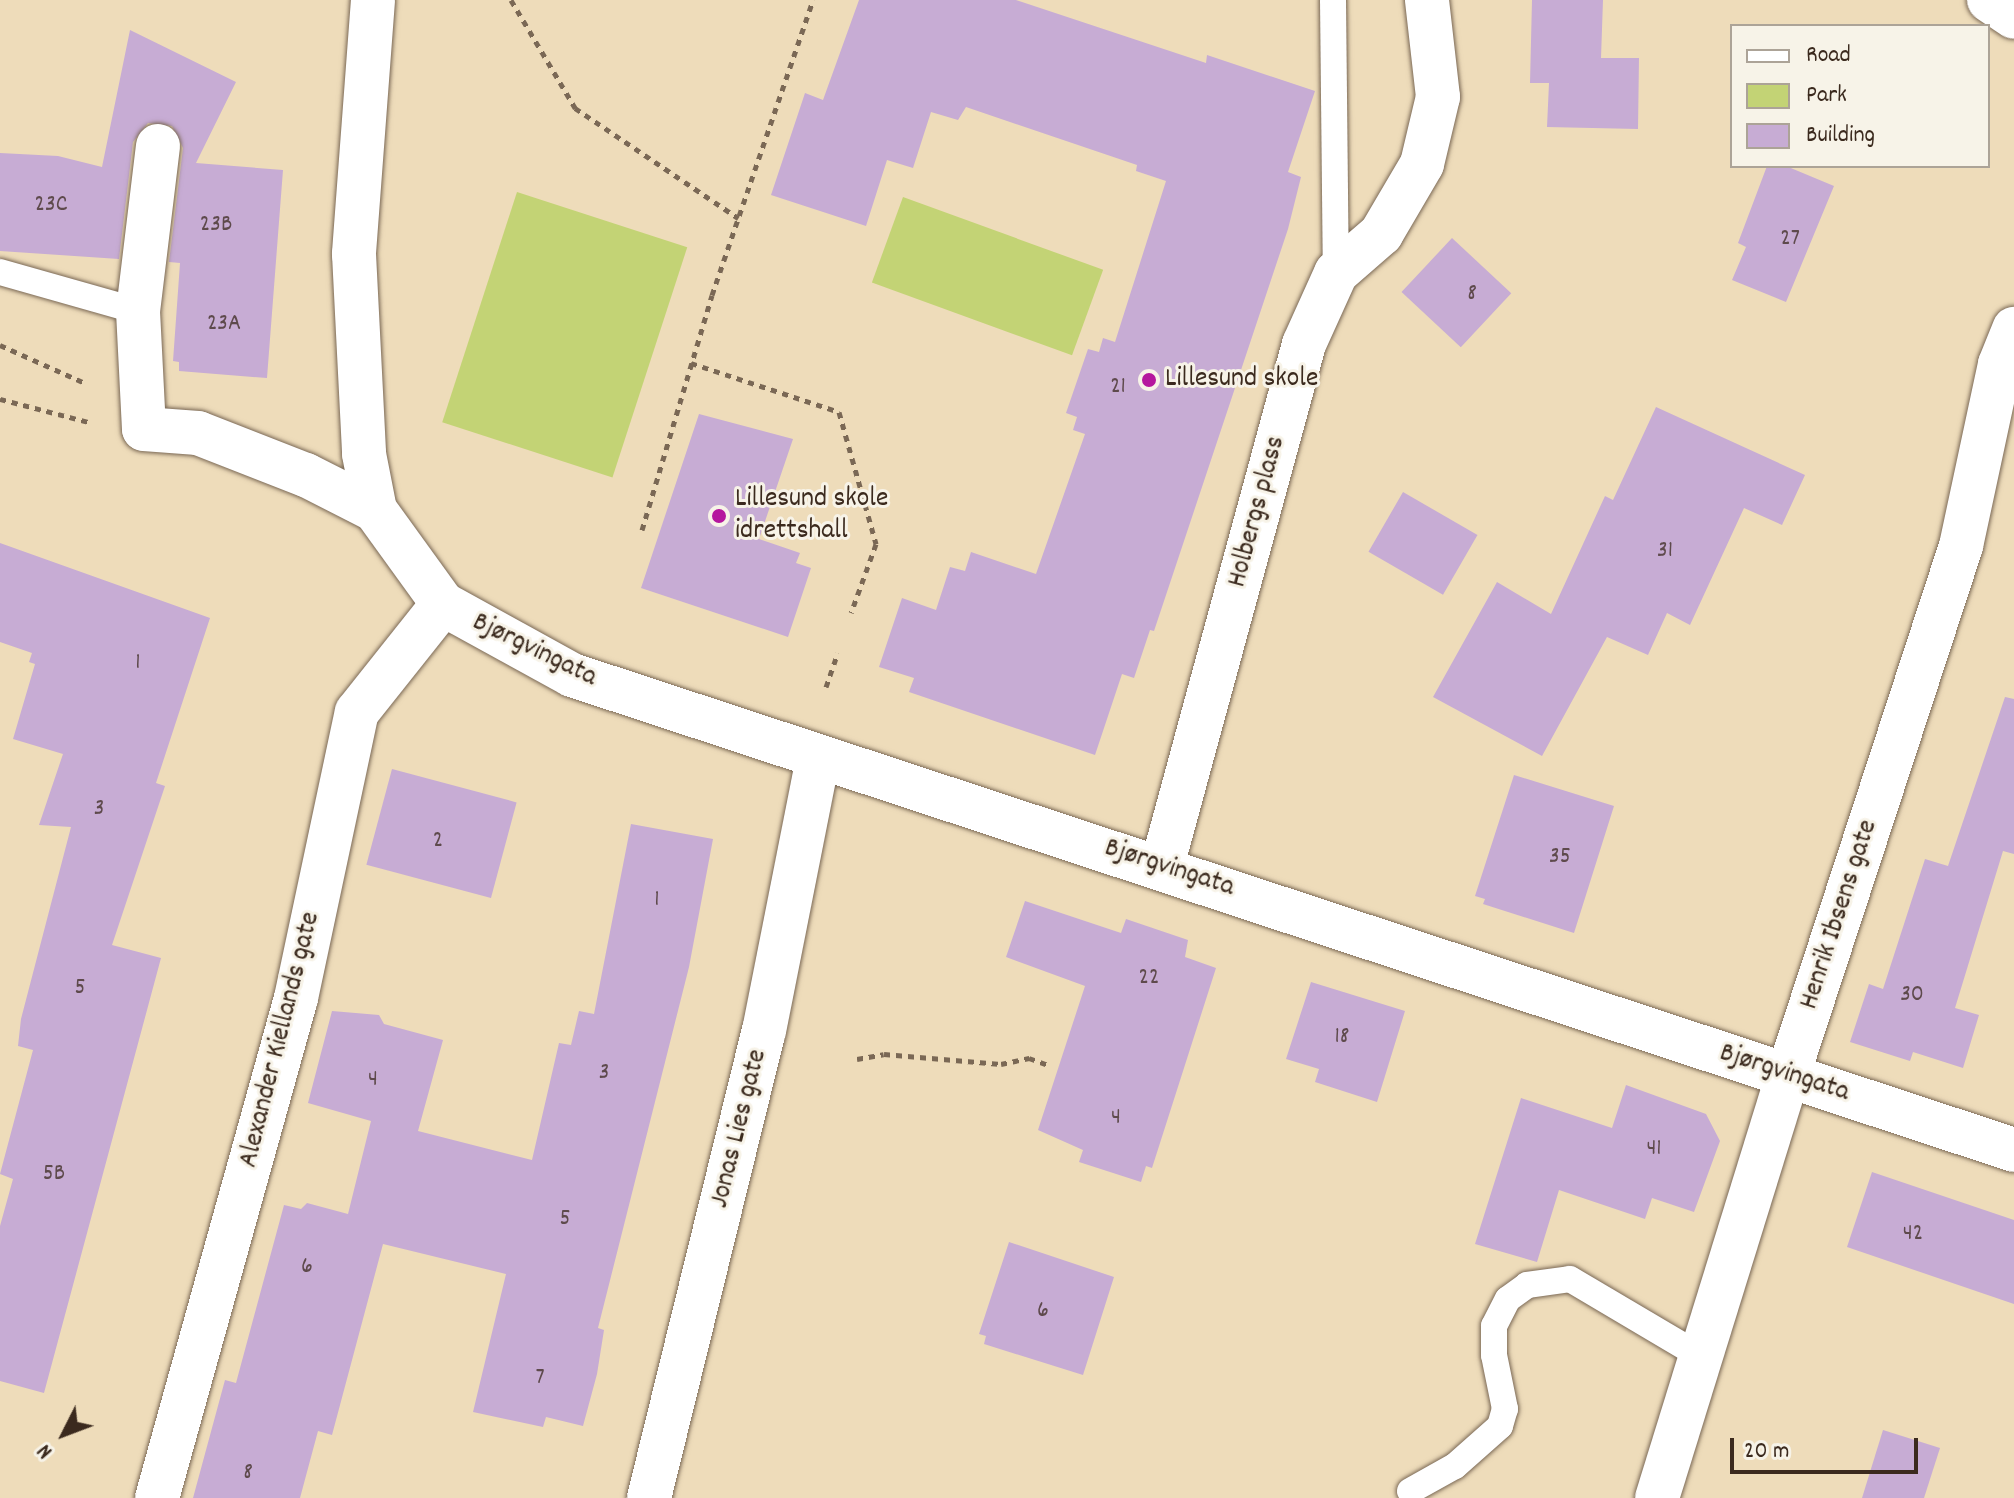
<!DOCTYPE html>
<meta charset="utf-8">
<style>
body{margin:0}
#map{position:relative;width:2014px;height:1498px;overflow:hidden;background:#eedcba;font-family:Dekko,sans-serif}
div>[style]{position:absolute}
.green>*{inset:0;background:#c3d375;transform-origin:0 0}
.building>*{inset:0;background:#c7acd4;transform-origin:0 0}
.path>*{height:5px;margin-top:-2.5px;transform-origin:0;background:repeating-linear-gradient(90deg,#7a6855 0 6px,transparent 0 12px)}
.roads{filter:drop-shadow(0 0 2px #7a6855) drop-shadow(0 0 2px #7a6855)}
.lane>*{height:26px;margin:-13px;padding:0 13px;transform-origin:13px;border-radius:13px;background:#fff}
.street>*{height:44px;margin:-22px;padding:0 22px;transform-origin:22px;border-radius:22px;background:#fff}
.dots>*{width:22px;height:22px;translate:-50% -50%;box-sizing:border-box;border:4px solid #f7f3e8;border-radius:50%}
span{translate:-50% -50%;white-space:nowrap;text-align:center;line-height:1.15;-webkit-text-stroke:6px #f7f3e8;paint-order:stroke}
.number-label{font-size:24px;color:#5e4a4c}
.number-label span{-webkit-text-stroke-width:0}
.poi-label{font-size:28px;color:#3b2a1e}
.left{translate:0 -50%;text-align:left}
.street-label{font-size:28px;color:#3b2a1e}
.legend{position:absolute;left:1730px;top:24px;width:260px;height:144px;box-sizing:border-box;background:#f7f3e8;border:2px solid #aca397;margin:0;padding:10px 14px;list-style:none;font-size:24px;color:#3b2a1e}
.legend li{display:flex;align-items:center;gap:16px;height:40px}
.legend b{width:40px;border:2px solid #aca397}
.north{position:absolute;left:24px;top:1394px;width:80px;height:80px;-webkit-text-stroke:6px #f7f3e8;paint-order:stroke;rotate:228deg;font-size:22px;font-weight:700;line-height:32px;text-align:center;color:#3b2a1e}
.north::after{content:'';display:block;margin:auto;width:28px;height:36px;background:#3b2a1e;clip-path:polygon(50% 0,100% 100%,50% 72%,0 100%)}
.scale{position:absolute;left:1730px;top:1438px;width:188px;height:36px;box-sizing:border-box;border:4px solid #3b2a1e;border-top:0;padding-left:10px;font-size:24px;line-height:28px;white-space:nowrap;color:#3b2a1e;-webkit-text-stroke:6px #f7f3e8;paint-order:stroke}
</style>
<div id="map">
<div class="green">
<div style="left:517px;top:192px;width:179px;height:242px;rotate:18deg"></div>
<div style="left:903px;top:197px;width:213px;height:91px;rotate:20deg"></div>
</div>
<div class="building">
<div style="clip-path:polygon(859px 0,1016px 0,1206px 63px,1207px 55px,1315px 91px,1288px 172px,1301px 177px,1288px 229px,1154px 631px,1150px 630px,1134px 678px,1122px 674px,1095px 755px,909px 692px,914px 678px,879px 667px,902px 598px,936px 610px,950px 567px,965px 571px,971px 552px,1036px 574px,1085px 434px,1073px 430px,1077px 417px,1066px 413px,1088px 349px,1099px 352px,1103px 338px,1115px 342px,1166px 181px,1136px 171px,1137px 165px,966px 107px,958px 120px,931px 112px,913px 168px,887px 160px,866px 226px,771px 195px,805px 93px,823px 100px)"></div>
<div style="clip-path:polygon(1532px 0,1603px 0,1601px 58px,1639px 58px,1638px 129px,1547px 127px,1549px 83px,1530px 83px)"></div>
<div style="clip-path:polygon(130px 30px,236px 82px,196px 163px,283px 170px,267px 378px,179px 371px,179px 362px,173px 361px,180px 263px,169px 262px,183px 148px,172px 126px,148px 123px,133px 142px,119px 259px,0 251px,0 153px,58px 156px,102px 167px)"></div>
<div style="clip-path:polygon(1767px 166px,1786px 166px,1834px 186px,1786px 302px,1732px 280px,1746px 247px,1738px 243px)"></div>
<div style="left:1452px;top:238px;width:81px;height:74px;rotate:43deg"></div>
<div style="clip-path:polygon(1656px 407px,1805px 475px,1782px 525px,1744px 508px,1690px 625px,1667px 613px,1648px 655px,1607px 637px,1542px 756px,1433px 697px,1497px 582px,1551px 614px,1605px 496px,1613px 500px)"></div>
<div style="clip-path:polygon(699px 414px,793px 439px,759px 539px,800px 553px,796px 563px,811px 568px,788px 637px,641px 588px)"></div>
<div style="left:1403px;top:492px;width:86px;height:69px;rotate:30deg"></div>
<div style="clip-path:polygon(0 543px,210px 618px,156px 783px,165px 786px,112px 945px,161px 958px,44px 1393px,0 1381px,0 1226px,13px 1179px,0 1174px,33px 1050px,18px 1046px,21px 1019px,71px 827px,39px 825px,63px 754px,13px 739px,35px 664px,29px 662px,32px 653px,0 642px)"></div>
<div style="clip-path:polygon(2005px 697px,2014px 699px,2014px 854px,2003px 851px,1955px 1008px,1979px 1015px,1963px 1068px,1913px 1052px,1910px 1061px,1850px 1042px,1869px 984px,1883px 989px,1925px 859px,1948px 866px)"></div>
<div style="left:392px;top:769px;width:129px;height:99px;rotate:15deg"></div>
<div style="clip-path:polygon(1514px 775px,1614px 806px,1574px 933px,1483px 904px,1485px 899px,1475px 896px)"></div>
<div style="clip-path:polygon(631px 824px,713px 839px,689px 967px,598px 1328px,604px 1330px,597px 1374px,583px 1426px,546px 1417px,543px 1427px,473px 1412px,506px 1274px,383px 1244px,332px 1435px,318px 1431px,300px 1498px,193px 1498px,225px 1380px,236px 1383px,284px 1205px,301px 1209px,307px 1203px,348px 1214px,371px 1121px,308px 1103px,332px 1011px,379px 1015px,384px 1024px,443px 1040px,418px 1131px,532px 1160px,559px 1043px,571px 1045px,579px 1011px,594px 1014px)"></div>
<div style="clip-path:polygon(1025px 901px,1121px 933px,1126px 919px,1188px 940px,1185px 957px,1216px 968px,1152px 1168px,1146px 1166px,1141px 1182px,1079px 1162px,1083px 1150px,1038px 1130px,1085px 986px,1006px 957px)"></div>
<div style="clip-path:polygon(1311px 982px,1405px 1011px,1377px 1102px,1315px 1082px,1319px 1069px,1286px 1059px)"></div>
<div style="clip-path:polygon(1626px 1085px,1706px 1114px,1720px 1141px,1694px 1212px,1652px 1198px,1645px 1219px,1559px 1190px,1537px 1262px,1475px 1244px,1521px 1098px,1612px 1128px)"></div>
<div style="clip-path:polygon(1872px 1172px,2014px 1220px,2014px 1304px,1847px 1247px)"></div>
<div style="clip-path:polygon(1009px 1242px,1114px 1277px,1083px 1375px,984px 1344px,986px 1336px,979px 1334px)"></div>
<div style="clip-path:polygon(1883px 1430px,1940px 1448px,1924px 1498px,1862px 1498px)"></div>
</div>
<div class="path">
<div style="left:511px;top:0;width:126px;rotate:59.3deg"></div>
<div style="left:575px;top:108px;width:197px;rotate:34deg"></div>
<div style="left:0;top:345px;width:95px;rotate:24.1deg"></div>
<div style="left:691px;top:363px;width:156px;rotate:18.3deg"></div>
<div style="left:839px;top:412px;width:137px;rotate:74.3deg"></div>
<div style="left:876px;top:544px;width:73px;rotate:109.9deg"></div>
<div style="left:0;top:399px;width:91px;rotate:14.6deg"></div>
<div style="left:642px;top:530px;width:245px;rotate:-73.4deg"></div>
<div style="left:712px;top:295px;width:312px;rotate:-71.1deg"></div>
<div style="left:826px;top:687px;width:36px;rotate:-71deg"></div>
<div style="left:857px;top:1059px;width:27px;rotate:-10deg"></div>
<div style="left:884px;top:1054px;width:117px;rotate:4.9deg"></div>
<div style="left:1001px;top:1064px;width:29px;rotate:-12deg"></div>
<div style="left:1029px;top:1058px;width:23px;rotate:20deg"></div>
</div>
<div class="roads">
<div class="lane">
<div style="left:1333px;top:0;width:273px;rotate:89.4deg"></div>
<div style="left:0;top:272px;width:143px;rotate:15.8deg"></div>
<div style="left:1410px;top:1491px;width:51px;rotate:-29.1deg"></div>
<div style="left:1455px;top:1466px;width:60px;rotate:-41.6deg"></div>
<div style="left:1500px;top:1426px;width:18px;rotate:-74deg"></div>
<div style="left:1505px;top:1409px;width:55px;rotate:-101.5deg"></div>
<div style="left:1494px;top:1355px;width:29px;rotate:-90deg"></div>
<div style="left:1494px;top:1326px;width:30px;rotate:-63deg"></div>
<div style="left:1508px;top:1299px;width:24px;rotate:-36deg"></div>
<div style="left:1527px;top:1285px;width:43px;rotate:-7.9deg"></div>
<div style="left:1570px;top:1279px;width:153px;rotate:30.6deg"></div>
</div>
<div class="street">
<div style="left:373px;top:0;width:255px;rotate:94.3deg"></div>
<div style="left:354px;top:254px;width:200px;rotate:87.1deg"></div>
<div style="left:364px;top:454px;width:57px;rotate:78.9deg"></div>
<div style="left:1989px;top:0;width:30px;rotate:34deg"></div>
<div style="left:158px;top:146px;width:166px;rotate:96.9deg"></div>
<div style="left:138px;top:311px;width:118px;rotate:87.1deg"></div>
<div style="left:144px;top:429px;width:54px;rotate:4.2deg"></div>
<div style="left:198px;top:433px;width:116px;rotate:21.3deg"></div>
<div style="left:306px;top:475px;width:77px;rotate:26.9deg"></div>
<div style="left:375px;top:510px;width:116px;rotate:54.1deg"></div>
<div style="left:443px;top:604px;width:147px;rotate:28.8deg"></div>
<div style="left:572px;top:675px;width:1518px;rotate:18.23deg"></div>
<div style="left:1162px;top:866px;width:541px;rotate:-74.78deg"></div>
<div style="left:1304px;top:344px;width:78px;rotate:-65.7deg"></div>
<div style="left:1336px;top:273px;width:60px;rotate:-40.9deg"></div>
<div style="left:1381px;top:234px;width:81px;rotate:-59.6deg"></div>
<div style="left:1422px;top:164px;width:69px;rotate:-76.6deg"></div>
<div style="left:1438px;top:97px;width:98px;rotate:-96.5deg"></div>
<div style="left:157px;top:1498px;width:519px;rotate:-74.46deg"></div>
<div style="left:296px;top:998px;width:292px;rotate:-78deg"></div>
<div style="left:357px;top:712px;width:138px;rotate:-51.5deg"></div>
<div style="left:649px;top:1498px;width:481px;rotate:-76.2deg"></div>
<div style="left:764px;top:1031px;width:278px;rotate:-78.8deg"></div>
<div style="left:1657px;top:1498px;width:443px;rotate:-72.8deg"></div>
<div style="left:1788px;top:1075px;width:557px;rotate:-71.89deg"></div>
<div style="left:1961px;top:546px;width:186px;rotate:-77.9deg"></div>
<div style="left:2000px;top:364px;width:38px;rotate:-68deg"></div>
</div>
</div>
<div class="dots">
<div style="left:1149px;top:380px;background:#b5179e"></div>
<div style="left:719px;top:516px;background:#b5179e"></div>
</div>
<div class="number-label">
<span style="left:51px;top:206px">23C</span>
<span style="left:216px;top:226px">23B</span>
<span style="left:1790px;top:240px">27</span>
<span style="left:1472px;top:295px">8</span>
<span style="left:224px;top:325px">23A</span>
<span style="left:1118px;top:388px">21</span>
<span style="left:1665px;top:552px">31</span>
<span style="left:138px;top:664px">1</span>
<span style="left:99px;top:810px">3</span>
<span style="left:438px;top:842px">2</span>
<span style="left:1560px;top:858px">35</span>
<span style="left:657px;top:901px">1</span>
<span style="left:1149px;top:979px">22</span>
<span style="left:80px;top:989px">5</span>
<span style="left:1912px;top:996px">30</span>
<span style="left:1342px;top:1038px">18</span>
<span style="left:604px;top:1074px">3</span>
<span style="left:373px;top:1081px">4</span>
<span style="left:1116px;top:1119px">4</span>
<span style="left:1654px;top:1150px">41</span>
<span style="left:54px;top:1175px">5B</span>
<span style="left:565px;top:1220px">5</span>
<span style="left:1913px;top:1235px">42</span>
<span style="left:307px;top:1268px">6</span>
<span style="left:1043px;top:1312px">6</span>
<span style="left:540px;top:1379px">7</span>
<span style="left:248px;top:1474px">8</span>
</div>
<div class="poi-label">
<span class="left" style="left:1165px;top:380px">Lillesund skole</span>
<span class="left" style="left:735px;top:516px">Lillesund skole<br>idrettshall</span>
</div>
<div class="street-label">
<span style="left:1258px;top:512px;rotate:-75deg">Holbergs plass</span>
<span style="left:534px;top:651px;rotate:26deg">Bjørgvingata</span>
<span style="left:1169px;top:869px;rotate:18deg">Bjørgvingata</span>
<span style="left:1840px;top:915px;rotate:-72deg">Henrik Ibsens gate</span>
<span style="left:281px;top:1040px;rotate:-76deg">Alexander Kiellands gate</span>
<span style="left:1784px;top:1074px;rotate:18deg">Bjørgvingata</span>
<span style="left:740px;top:1129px;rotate:-76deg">Jonas Lies gate</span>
</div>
<ul class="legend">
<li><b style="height:10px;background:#fff"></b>Road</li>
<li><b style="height:22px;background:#c3d375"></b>Park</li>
<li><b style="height:22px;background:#c7acd4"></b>Building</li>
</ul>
<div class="north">N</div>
<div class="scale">20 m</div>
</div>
